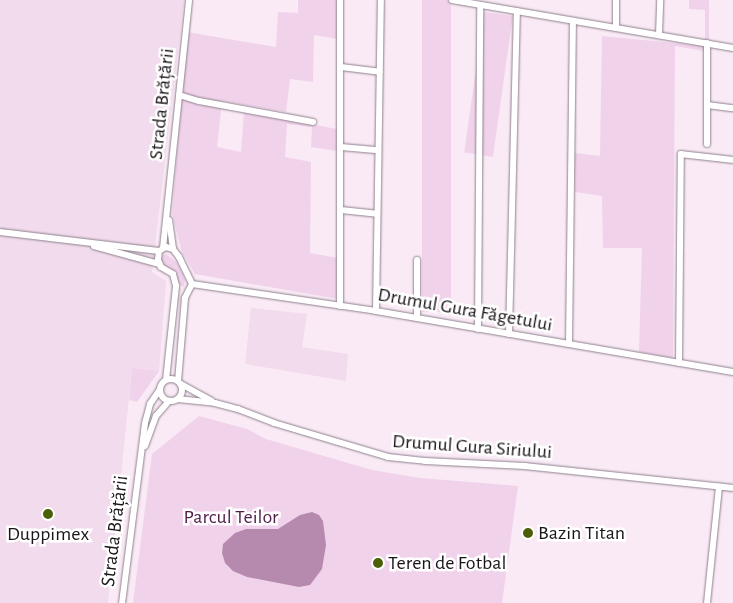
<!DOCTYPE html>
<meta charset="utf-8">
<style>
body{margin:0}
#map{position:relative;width:733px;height:603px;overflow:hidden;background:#f9eaf6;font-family:"Alegreya Sans",sans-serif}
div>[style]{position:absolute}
.built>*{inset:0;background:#f1dbec}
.green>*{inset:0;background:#f1d2eb;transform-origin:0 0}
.water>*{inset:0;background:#b68aae}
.roads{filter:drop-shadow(0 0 1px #8e818c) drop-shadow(0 0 1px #8e818c)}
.street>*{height:6px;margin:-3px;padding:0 3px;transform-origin:3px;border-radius:3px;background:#fff}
.street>.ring{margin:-3px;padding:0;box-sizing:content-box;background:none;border:6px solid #fff;border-radius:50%}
.dots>*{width:14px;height:14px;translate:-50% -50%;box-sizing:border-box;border:2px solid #fff;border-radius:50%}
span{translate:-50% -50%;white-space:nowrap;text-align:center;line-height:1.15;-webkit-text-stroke:5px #fff;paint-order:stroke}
.street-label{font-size:20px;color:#1a1519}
.park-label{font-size:20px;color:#531d4c}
.poi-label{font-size:20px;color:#1a1519}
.left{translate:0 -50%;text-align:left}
</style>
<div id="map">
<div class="built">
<div style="clip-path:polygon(0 0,184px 0,152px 272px,166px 281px,159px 371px,132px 368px,108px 603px,0 603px)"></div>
<div style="clip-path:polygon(251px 308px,307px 314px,302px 347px,348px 354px,346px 381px,245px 364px)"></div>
</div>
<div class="green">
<div style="clip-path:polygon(298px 0,338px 0,338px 39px,314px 35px,313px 82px,290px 79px,286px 112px,222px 101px,217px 147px,241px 152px,244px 112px,337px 129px,337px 151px,311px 147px,312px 127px,287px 124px,285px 157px,311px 162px,310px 253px,338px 258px,338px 299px,195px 274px,182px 252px,172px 214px,187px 32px,276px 47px,278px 12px,298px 13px)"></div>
<div style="left:422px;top:0;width:29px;height:312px"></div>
<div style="clip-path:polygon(689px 0,709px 0,709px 52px,675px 46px,673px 358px,639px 352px,642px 248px,603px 248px,602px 196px,575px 192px,575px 153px,600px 156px,602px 36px,705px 46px,705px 10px,689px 9px)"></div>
<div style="left:484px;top:12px;width:29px;height:142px;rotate:8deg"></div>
<div style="clip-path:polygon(166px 254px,176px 262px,182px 272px,185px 280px,184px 287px,180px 285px,174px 271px,165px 267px,161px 262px,162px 256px)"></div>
<div style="clip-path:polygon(132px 368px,159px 371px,137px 402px,129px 400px)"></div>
<div style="clip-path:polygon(199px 416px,247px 429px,266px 439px,372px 470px,420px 478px,518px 486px,502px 603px,133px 603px,152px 454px)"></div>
</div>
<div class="water">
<div style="clip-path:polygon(312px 512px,319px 515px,323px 521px,326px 545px,322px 569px,310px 585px,299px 587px,247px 577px,233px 571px,225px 563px,222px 553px,223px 544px,235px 533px,246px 529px,278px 529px,300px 515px)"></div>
</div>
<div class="roads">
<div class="street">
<div style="left:452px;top:0;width:285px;rotate:9.7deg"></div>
<div style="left:616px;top:28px;width:28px;rotate:-90deg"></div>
<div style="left:659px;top:35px;width:35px;rotate:-88deg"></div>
<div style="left:341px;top:67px;width:39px;rotate:7deg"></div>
<div style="left:179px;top:95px;width:21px;rotate:17deg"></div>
<div style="left:199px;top:101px;width:116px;rotate:10.4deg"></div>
<div style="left:707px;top:105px;width:26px;rotate:7deg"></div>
<div style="left:707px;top:144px;width:101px;rotate:-90deg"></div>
<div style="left:341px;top:147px;width:37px;rotate:5deg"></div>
<div style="left:341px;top:210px;width:36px;rotate:6deg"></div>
<div style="left:169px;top:220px;width:29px;rotate:82deg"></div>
<div style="left:0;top:232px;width:160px;rotate:6.8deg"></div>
<div style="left:94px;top:246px;width:67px;rotate:15.5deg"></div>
<div style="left:163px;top:248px;width:249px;rotate:-84deg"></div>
<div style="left:192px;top:284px;width:186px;rotate:8.3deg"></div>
<div style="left:376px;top:311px;width:362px;rotate:9.7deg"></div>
<div style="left:340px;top:306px;width:306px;rotate:-90deg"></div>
<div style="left:376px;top:311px;width:311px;rotate:-89.1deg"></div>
<div style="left:417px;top:318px;width:58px;rotate:-90deg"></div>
<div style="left:478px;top:329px;width:324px;rotate:-89.6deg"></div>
<div style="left:509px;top:334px;width:323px;rotate:-88.6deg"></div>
<div style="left:569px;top:344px;width:323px;rotate:-89.3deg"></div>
<div style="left:679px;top:363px;width:209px;rotate:-89.5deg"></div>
<div style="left:681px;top:154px;width:52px;rotate:6.6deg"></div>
<div class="ring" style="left:160px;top:379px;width:16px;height:16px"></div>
<div style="left:166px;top:380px;width:95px;rotate:-83.9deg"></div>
<div style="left:176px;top:286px;width:12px;rotate:-104deg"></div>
<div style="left:173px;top:274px;width:14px;rotate:-150deg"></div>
<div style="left:161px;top:267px;width:8px;rotate:-113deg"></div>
<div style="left:158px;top:260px;width:9px;rotate:-84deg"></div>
<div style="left:159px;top:251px;width:8px;rotate:-30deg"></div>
<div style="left:166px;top:247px;width:7px;rotate:16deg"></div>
<div style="left:173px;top:249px;width:10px;rotate:53deg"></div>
<div style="left:179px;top:257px;width:30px;rotate:64deg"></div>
<div style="left:192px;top:284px;width:16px;rotate:117deg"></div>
<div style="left:185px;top:298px;width:83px;rotate:94.8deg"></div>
<div style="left:181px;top:384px;width:35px;rotate:29deg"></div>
<div style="left:178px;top:399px;width:37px;rotate:6deg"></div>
<div style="left:215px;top:403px;width:24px;rotate:15deg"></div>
<div style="left:238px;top:409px;width:39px;rotate:21deg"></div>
<div style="left:274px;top:423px;width:119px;rotate:16.6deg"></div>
<div style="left:388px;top:457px;width:37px;rotate:6deg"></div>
<div style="left:425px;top:461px;width:100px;rotate:2.9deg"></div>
<div style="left:525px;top:466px;width:209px;rotate:6deg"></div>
<div style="left:145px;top:446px;width:32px;rotate:-70deg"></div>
<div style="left:156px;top:416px;width:20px;rotate:-49deg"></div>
<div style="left:122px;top:603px;width:181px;rotate:-82.7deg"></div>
<div style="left:145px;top:423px;width:20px;rotate:-75deg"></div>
<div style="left:150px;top:404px;width:18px;rotate:-56deg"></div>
<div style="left:707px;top:603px;width:117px;rotate:-84.1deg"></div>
</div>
</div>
<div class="dots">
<div style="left:48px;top:514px;background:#4b5f06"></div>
<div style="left:528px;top:533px;background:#4b5f06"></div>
<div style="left:378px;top:563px;background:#4b5f06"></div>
</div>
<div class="street-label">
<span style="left:162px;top:104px;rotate:-84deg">Strada Brățării</span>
<span style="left:465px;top:310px;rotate:10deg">Drumul Gura Făgetului</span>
<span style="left:472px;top:447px;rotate:4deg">Drumul Gura Siriului</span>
<span style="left:115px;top:531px;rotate:-83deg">Strada Brățării</span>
</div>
<div class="park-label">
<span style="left:231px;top:517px">Parcul Teilor</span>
</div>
<div class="poi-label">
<span class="left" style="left:538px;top:533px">Bazin Titan</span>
<span style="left:48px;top:534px">Duppimex</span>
<span class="left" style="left:388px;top:563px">Teren de Fotbal</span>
</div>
</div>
